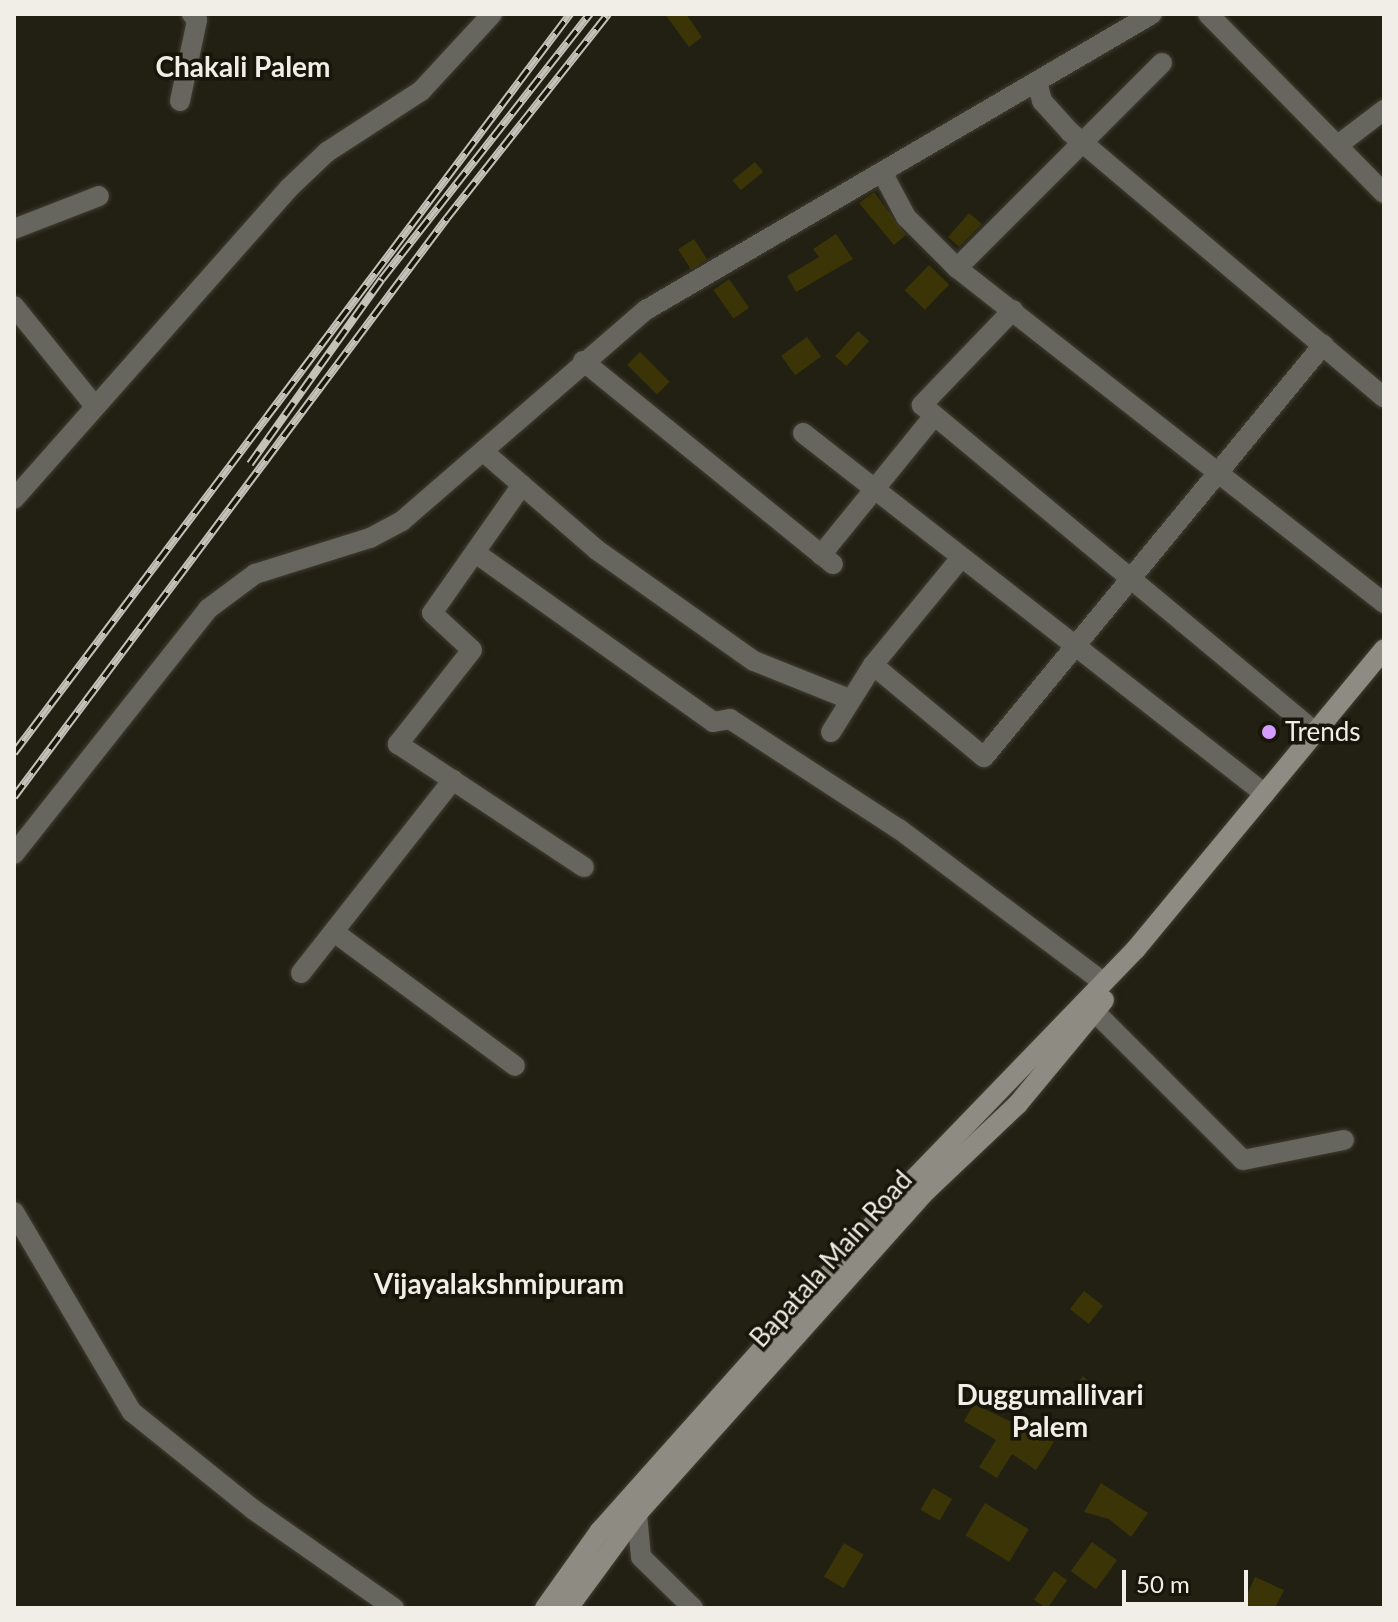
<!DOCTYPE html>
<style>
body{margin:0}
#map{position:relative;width:1398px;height:1622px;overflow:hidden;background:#222013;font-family:Lato,sans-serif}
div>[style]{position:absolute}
.building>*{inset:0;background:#3b3406;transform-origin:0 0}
.roads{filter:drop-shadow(0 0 2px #3f3d31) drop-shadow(0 0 2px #3f3d31)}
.minor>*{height:20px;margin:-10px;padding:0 10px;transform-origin:10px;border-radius:10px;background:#66655e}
.tertiary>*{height:20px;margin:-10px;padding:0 10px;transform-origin:10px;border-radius:10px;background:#66655e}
.secondary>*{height:20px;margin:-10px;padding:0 10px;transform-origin:10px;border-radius:10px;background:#8e8c82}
.rail>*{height:8px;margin-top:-4px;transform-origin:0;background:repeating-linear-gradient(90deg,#18160a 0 15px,#c3c1b8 0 30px);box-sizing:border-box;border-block:2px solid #c3c1b8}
.dots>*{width:22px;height:22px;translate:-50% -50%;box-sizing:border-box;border:4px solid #18160a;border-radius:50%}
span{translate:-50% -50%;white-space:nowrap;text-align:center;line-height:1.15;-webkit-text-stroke:7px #18160a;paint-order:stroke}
.poi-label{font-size:26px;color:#f0eee6}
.left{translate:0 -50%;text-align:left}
.street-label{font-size:26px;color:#f0eee6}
.neighbourhood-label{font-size:28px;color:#f0eee6;font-weight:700}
.frame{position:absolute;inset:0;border:16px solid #f0eee6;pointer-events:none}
.scale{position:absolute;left:1122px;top:1570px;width:126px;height:36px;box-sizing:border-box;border:4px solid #f0eee6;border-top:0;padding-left:10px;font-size:24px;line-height:28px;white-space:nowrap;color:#f0eee6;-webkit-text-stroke:6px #18160a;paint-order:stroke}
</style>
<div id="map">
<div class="building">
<div style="clip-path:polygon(665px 14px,686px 14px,702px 37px,689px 47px)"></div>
<div style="left:755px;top:162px;width:13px;height:29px;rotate:51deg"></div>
<div style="clip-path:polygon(874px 192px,906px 235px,894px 245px,859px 203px)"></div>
<div style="clip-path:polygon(969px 213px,982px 224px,959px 247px,948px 237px)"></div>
<div style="clip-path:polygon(836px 234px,853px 259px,796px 292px,787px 276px,819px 257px,813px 249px)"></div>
<div style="left:694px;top:239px;width:24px;height:19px;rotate:57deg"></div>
<div style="left:929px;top:265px;width:28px;height:35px;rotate:44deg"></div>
<div style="left:729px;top:279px;width:35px;height:19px;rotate:55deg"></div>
<div style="left:858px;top:331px;width:15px;height:34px;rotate:42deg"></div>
<div style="left:807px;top:337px;width:24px;height:32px;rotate:54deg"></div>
<div style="left:640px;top:352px;width:42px;height:18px;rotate:45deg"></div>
<div style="left:1084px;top:1291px;width:24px;height:23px;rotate:38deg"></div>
<div style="left:1083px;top:1376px;width:23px;height:17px;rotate:40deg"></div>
<div style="clip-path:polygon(974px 1404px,1054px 1442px,1036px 1470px,1012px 1454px,997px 1478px,979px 1467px,996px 1440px,964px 1421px)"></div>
<div style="clip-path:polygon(1101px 1483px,1148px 1513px,1131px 1537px,1109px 1519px,1084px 1512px)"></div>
<div style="left:933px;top:1488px;width:22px;height:25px;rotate:30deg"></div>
<div style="left:985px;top:1503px;width:51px;height:38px;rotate:31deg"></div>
<div style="left:1092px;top:1542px;width:31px;height:36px;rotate:36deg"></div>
<div style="left:844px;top:1543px;width:23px;height:39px;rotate:31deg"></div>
<div style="left:1054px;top:1571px;width:16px;height:35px;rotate:35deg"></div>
<div style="clip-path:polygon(1255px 1577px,1284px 1590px,1275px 1608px,1241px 1608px)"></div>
</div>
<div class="roads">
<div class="minor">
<div style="left:1208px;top:14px;width:251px;rotate:45.5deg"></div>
<div style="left:1037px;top:82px;width:20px;rotate:75deg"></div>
<div style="left:1042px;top:101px;width:42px;rotate:47.9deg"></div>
<div style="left:1070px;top:132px;width:411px;rotate:40.2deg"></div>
<div style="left:180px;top:101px;width:83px;rotate:-78.1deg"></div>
<div style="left:197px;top:20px;width:8px;rotate:-130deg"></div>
<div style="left:1338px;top:145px;width:58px;rotate:-37.3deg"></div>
<div style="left:882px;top:172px;width:51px;rotate:61.9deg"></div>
<div style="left:906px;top:217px;width:72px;rotate:45deg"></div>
<div style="left:957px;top:268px;width:543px;rotate:38.12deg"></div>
<div style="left:14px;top:229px;width:91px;rotate:-21.2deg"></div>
<div style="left:957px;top:268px;width:290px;rotate:-45deg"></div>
<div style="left:14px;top:306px;width:127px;rotate:51.1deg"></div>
<div style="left:1013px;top:310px;width:132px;rotate:133.8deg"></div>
<div style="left:922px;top:405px;width:510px;rotate:39.75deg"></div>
<div style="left:583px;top:361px;width:322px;rotate:39.1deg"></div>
<div style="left:803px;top:433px;width:586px;rotate:38deg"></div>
<div style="left:485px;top:453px;width:148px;rotate:40.9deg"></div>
<div style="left:597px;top:550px;width:192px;rotate:35.3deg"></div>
<div style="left:754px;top:661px;width:102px;rotate:21.8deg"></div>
<div style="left:522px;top:485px;width:156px;rotate:125.1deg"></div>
<div style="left:432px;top:613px;width:54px;rotate:42.8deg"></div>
<div style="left:472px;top:650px;width:120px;rotate:128.2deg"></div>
<div style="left:398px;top:744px;width:223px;rotate:33.5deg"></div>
<div style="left:477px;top:554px;width:290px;rotate:35.4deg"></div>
<div style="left:713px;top:722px;width:17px;rotate:-10deg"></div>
<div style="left:730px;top:719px;width:202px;rotate:33.1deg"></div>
<div style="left:899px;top:829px;width:255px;rotate:36.9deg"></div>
<div style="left:821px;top:555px;width:179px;rotate:-50.9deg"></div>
<div style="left:873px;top:665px;width:144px;rotate:39.7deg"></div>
<div style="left:984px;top:757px;width:534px;rotate:-50.55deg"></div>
<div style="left:831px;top:732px;width:79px;rotate:-57.9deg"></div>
<div style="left:873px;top:665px;width:137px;rotate:-50.6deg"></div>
<div style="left:14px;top:854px;width:313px;rotate:-51.6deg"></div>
<div style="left:208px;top:609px;width:59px;rotate:-36.7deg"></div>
<div style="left:255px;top:574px;width:121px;rotate:-17.4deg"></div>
<div style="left:370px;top:538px;width:36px;rotate:-28deg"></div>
<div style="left:402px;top:521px;width:323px;rotate:-40.9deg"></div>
<div style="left:646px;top:310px;width:586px;rotate:-30.33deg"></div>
<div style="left:334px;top:932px;width:225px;rotate:36.5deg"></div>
<div style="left:301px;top:973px;width:246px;rotate:-51.8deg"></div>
<div style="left:1085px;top:1002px;width:223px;rotate:45deg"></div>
<div style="left:1243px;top:1160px;width:103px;rotate:-11.2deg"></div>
<div style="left:14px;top:1212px;width:232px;rotate:59.5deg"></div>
<div style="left:132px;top:1412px;width:156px;rotate:38.8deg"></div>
<div style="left:254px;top:1510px;width:171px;rotate:35deg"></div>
<div style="left:637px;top:1514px;width:43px;rotate:84.7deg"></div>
<div style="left:641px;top:1557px;width:73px;rotate:44.4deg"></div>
</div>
<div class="tertiary">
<div style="left:14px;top:499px;width:414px;rotate:-48.5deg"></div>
<div style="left:288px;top:189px;width:54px;rotate:-43.5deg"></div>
<div style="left:327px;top:152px;width:112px;rotate:-33deg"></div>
<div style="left:421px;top:91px;width:105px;rotate:-47.3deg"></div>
</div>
<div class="secondary">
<div style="left:545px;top:1608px;width:95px;rotate:-54.5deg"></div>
<div style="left:600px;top:1531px;width:463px;rotate:-48.3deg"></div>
<div style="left:908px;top:1185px;width:328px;rotate:-46deg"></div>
<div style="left:1136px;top:949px;width:389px;rotate:-50.4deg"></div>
<div style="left:568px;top:1608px;width:117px;rotate:-53.7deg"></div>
<div style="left:637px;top:1514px;width:435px;rotate:-48.2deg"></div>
<div style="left:927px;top:1190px;width:125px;rotate:-43.4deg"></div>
<div style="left:1018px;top:1104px;width:135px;rotate:-50.4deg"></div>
</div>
</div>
<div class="rail">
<div style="left:250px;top:464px;width:227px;rotate:-54.5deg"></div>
<div style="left:382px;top:279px;width:337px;rotate:-51.9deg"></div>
<div style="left:14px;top:753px;width:925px;rotate:-53.04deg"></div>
<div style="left:14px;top:797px;width:723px;rotate:-53.21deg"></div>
<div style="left:447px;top:218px;width:260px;rotate:-51.7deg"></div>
</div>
<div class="dots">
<div style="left:1269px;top:732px;background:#d49cfc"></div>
</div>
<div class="poi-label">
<span class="left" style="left:1285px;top:732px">Trends</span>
</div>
<div class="street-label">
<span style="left:831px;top:1259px;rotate:-48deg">Bapatala Main Road</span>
</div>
<div class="neighbourhood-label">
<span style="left:243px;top:66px">Chakali Palem</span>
<span style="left:499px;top:1283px">Vijayalakshmipuram</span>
<span style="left:1050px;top:1410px">Duggumallivari<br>Palem</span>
</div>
<div class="frame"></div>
<div class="scale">50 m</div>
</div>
